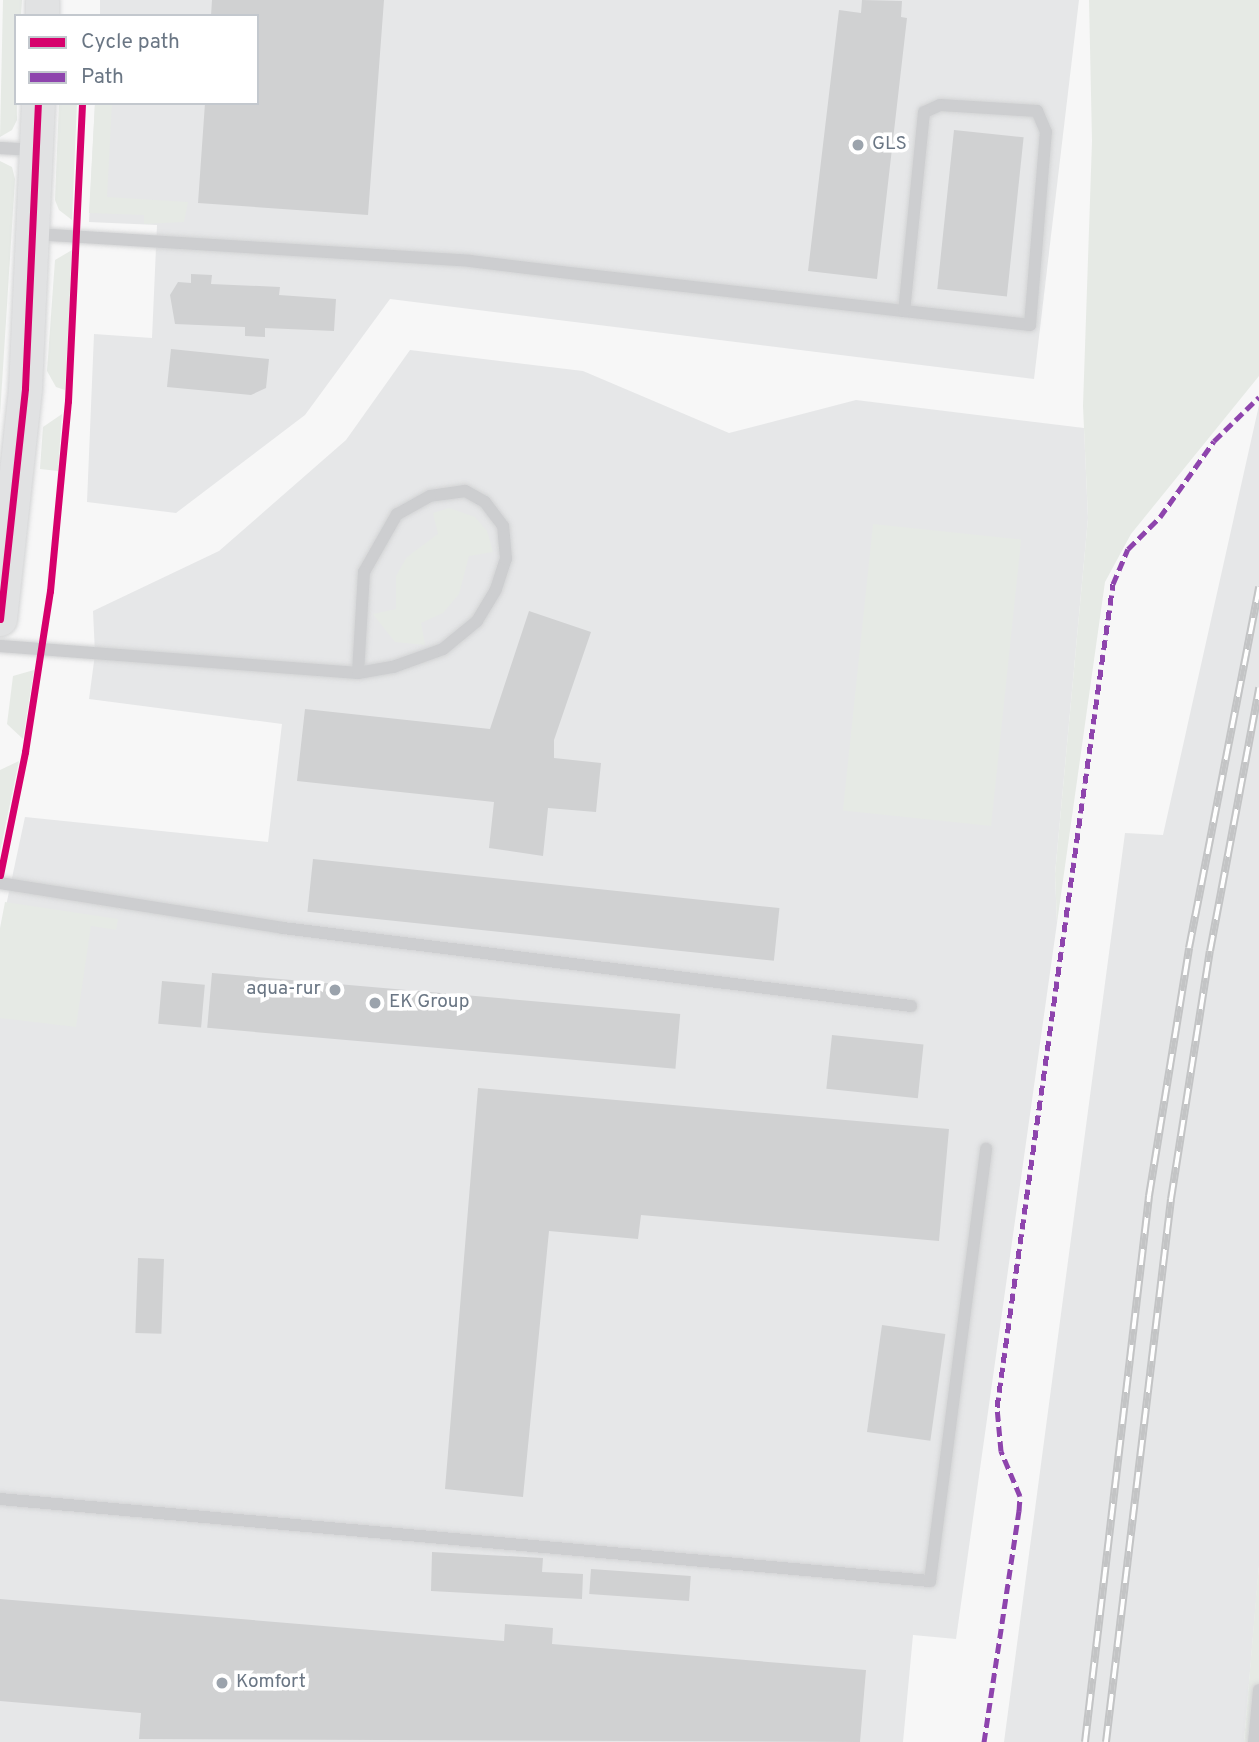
<!DOCTYPE html>
<style>
body{margin:0}
#map{position:relative;width:1259px;height:1742px;overflow:hidden;background:#f7f7f7;font-family:Overpass,sans-serif}
div>[style]{position:absolute}
.built>*{inset:0;background:#e6e7e8}
.green>*{inset:0;background:#e6eae5;transform-origin:0 0}
.building>*{inset:0;background:#d0d1d2;transform-origin:0 0}
.roads{filter:drop-shadow(0 0 2px #d3d4d5) drop-shadow(0 0 2px #d3d4d5)}
.lane>*{height:12px;margin:-6px;padding:0 6px;transform-origin:6px;border-radius:6px;background:#cdced0}
.secondary>*{height:33px;margin:-16.5px;padding:0 16.5px;transform-origin:16.5px;border-radius:16.5px;background:#e1e2e3}
.rail>*{height:8px;margin-top:-4px;transform-origin:0;background:repeating-linear-gradient(90deg,#fff 0 16px,#c3c4c5 0 32px);box-sizing:border-box;border-block:2px solid #c3c4c5}
.quiet>*{height:5px;margin-top:-2.5px;transform-origin:0;background:repeating-linear-gradient(90deg,#8e44ad 0 10px,transparent 0 15px)}
.cycleway>*{height:7px;margin:-3.5px;padding:0 3.5px;transform-origin:3.5px;border-radius:3.5px;background:#d6006c}
.dots>*{width:19px;height:19px;translate:-50% -50%;box-sizing:border-box;border:4px solid #fff;border-radius:50%}
span{translate:-50% -50%;white-space:nowrap;text-align:center;line-height:1.15;-webkit-text-stroke:7px #fff;paint-order:stroke}
.poi-label{font-size:19px;color:#6a7684}
.left{translate:0 -50%;text-align:left}
.right{translate:-100% -50%;text-align:right}
.legend{position:absolute;left:14px;top:14px;width:245px;height:91px;box-sizing:border-box;background:#fff;border:2px solid #c3c8ce;margin:0;padding:9px 12px;list-style:none;font-size:21px;color:#6a7684}
.legend li{display:flex;align-items:center;gap:14px;height:35px}
.legend b{width:35px;border:2px solid #c3c8ce}
</style>
<div id="map">
<div class="built">
<div style="clip-path:polygon(100px 0,1079px 0,1034px 379px,390px 299px,305px 415px,176px 513px,87px 502px,94px 334px,152px 338px,157px 225px,89px 222px,95px 103px,257px 103px,257px 16px,100px 16px)"></div>
<div style="clip-path:polygon(410px 350px,583px 371px,729px 433px,856px 400px,1084px 428px,1088px 518px,1055px 874px,1057px 923px,956px 1639px,913px 1635px,903px 1742px,0 1742px,0 934px,25px 817px,268px 842px,282px 724px,89px 699px,95px 654px,93px 611px,219px 551px,346px 440px)"></div>
<div style="clip-path:polygon(1259px 405px,1259px 1566px,1244px 1742px,1004px 1742px,1125px 833px,1163px 835px)"></div>
</div>
<div class="green">
<div style="clip-path:polygon(3px 0,22px 0,21px 16px,16px 16px,17px 120px,12px 130px,0 137px)"></div>
<div style="clip-path:polygon(1089px 0,1259px 0,1259px 376px,1131px 534px,1105px 582px,1057px 923px,1055px 874px,1088px 518px,1083px 406px,1092px 141px)"></div>
<div style="clip-path:polygon(59px 103px,77px 103px,72px 220px,59px 210px,55px 200px)"></div>
<div style="clip-path:polygon(95px 103px,112px 103px,107px 197px,188px 202px,184px 222px,144px 224px,144px 215px,89px 213px)"></div>
<div style="clip-path:polygon(0 161px,12px 167px,15px 179px,0 415px)"></div>
<div style="clip-path:polygon(72px 250px,65px 390px,56px 387px,47px 371px,55px 260px)"></div>
<div style="clip-path:polygon(62px 414px,58px 471px,40px 469px,43px 427px)"></div>
<div style="clip-path:polygon(449px 508px,475px 517px,487px 531px,493px 552px,469px 556px,459px 594px,443px 613px,421px 623px,425px 645px,395px 642px,373px 614px,396px 609px,396px 576px,407px 557px,438px 534px,433px 513px)"></div>
<div style="left:873px;top:524px;width:149px;height:288px;rotate:6deg"></div>
<div style="clip-path:polygon(34px 670px,23px 739px,7px 724px,13px 676px)"></div>
<div style="clip-path:polygon(19px 761px,0 852px,0 770px)"></div>
<div style="clip-path:polygon(5px 902px,118px 919px,116px 930px,91px 926px,76px 1027px,0 1018px,0 928px)"></div>
<div style="clip-path:polygon(1259px 1566px,1259px 1742px,1244px 1742px,1257px 1585px)"></div>
</div>
<div class="building">
<div style="clip-path:polygon(212px 0,384px 0,368px 215px,198px 203px,205px 103px,257px 103px,257px 16px,211px 16px)"></div>
<div style="clip-path:polygon(862px 0,902px 1px,901px 17px,907px 18px,877px 279px,808px 271px,839px 10px,861px 13px)"></div>
<div style="left:954px;top:130px;width:70px;height:160px;rotate:6deg"></div>
<div style="clip-path:polygon(191px 274px,212px 275px,211px 284px,280px 287px,279px 295px,336px 299px,334px 331px,265px 328px,265px 337px,245px 336px,245px 327px,175px 324px,170px 295px,178px 282px,191px 283px)"></div>
<div style="clip-path:polygon(171px 349px,269px 359px,266px 388px,251px 395px,167px 387px)"></div>
<div style="clip-path:polygon(529px 611px,591px 632px,554px 740px,554px 758px,601px 763px,596px 812px,548px 808px,543px 856px,489px 848px,494px 802px,297px 781px,305px 709px,490px 729px)"></div>
<div style="left:313px;top:859px;width:469px;height:53px;rotate:6deg"></div>
<div style="left:212px;top:973px;width:470px;height:55px;rotate:5deg"></div>
<div style="left:162px;top:981px;width:43px;height:43px;rotate:5deg"></div>
<div style="left:832px;top:1035px;width:92px;height:54px;rotate:6deg"></div>
<div style="clip-path:polygon(478px 1088px,949px 1129px,939px 1241px,641px 1215px,638px 1239px,549px 1231px,523px 1497px,445px 1489px)"></div>
<div style="left:138px;top:1258px;width:26px;height:75px;rotate:2deg"></div>
<div style="left:882px;top:1325px;width:64px;height:108px;rotate:8deg"></div>
<div style="clip-path:polygon(432px 1552px,543px 1558px,542px 1572px,583px 1574px,582px 1599px,431px 1591px)"></div>
<div style="left:591px;top:1569px;width:100px;height:25px;rotate:4deg"></div>
<div style="clip-path:polygon(0 1599px,504px 1641px,505px 1624px,553px 1628px,552px 1644px,866px 1670px,860px 1742px,139px 1739px,141px 1713px,0 1701px)"></div>
</div>
<div class="roads">
<div class="lane">
<div style="left:0;top:148px;width:36px;rotate:3deg"></div>
<div style="left:34px;top:234px;width:437px;rotate:3.5deg"></div>
<div style="left:470px;top:261px;width:92px;rotate:6.9deg"></div>
<div style="left:561px;top:272px;width:345px;rotate:6.5deg"></div>
<div style="left:904px;top:311px;width:127px;rotate:6.3deg"></div>
<div style="left:1030px;top:325px;width:194px;rotate:-85.3deg"></div>
<div style="left:1046px;top:132px;width:23px;rotate:-113deg"></div>
<div style="left:1037px;top:111px;width:97px;rotate:-176.5deg"></div>
<div style="left:940px;top:105px;width:17px;rotate:156deg"></div>
<div style="left:924px;top:112px;width:200px;rotate:95.7deg"></div>
<div style="left:0;top:646px;width:359px;rotate:4.3deg"></div>
<div style="left:358px;top:673px;width:36px;rotate:-10deg"></div>
<div style="left:393px;top:667px;width:53px;rotate:-19.8deg"></div>
<div style="left:443px;top:649px;width:44px;rotate:-39.5deg"></div>
<div style="left:477px;top:621px;width:37px;rotate:-59deg"></div>
<div style="left:496px;top:589px;width:32px;rotate:-72deg"></div>
<div style="left:506px;top:559px;width:33px;rotate:-95deg"></div>
<div style="left:503px;top:526px;width:30px;rotate:-127deg"></div>
<div style="left:485px;top:502px;width:23px;rotate:-151deg"></div>
<div style="left:465px;top:491px;width:35px;rotate:172deg"></div>
<div style="left:430px;top:496px;width:38px;rotate:151deg"></div>
<div style="left:397px;top:514px;width:67px;rotate:119.6deg"></div>
<div style="left:364px;top:572px;width:101px;rotate:93.4deg"></div>
<div style="left:0;top:883px;width:287px;rotate:9deg"></div>
<div style="left:283px;top:928px;width:633px;rotate:7.08deg"></div>
<div style="left:0;top:1499px;width:934px;rotate:5.04deg"></div>
<div style="left:930px;top:1581px;width:436px;rotate:-82.6deg"></div>
<div style="left:1254px;top:1742px;width:52px;rotate:-84.5deg"></div>
</div>
<div class="secondary">
<div style="left:42px;top:16px;width:16px;rotate:-90deg"></div>
<div style="left:0;top:619px;width:232px;rotate:-83.8deg"></div>
<div style="left:25px;top:388px;width:285px;rotate:-87.4deg"></div>
</div>
</div>
<div class="rail">
<div style="left:1085px;top:1742px;width:550px;rotate:-83.31deg"></div>
<div style="left:1149px;top:1196px;width:251px;rotate:-80.8deg"></div>
<div style="left:1189px;top:948px;width:368px;rotate:-79deg"></div>
<div style="left:1106px;top:1742px;width:547px;rotate:-83.17deg"></div>
<div style="left:1171px;top:1199px;width:251px;rotate:-81.1deg"></div>
<div style="left:1210px;top:951px;width:268px;rotate:-79.4deg"></div>
</div>
<div class="quiet">
<div style="left:984px;top:1742px;width:234px;rotate:-81.4deg"></div>
<div style="left:1019px;top:1511px;width:15px;rotate:-86deg"></div>
<div style="left:1020px;top:1496px;width:49px;rotate:-112.9deg"></div>
<div style="left:1001px;top:1451px;width:44px;rotate:-95.2deg"></div>
<div style="left:997px;top:1407px;width:831px;rotate:-81.98deg"></div>
<div style="left:1113px;top:584px;width:38px;rotate:-67deg"></div>
<div style="left:1128px;top:549px;width:45px;rotate:-45deg"></div>
<div style="left:1160px;top:517px;width:93px;rotate:-54.6deg"></div>
<div style="left:1214px;top:441px;width:63px;rotate:-44.4deg"></div>
</div>
<div class="cycleway">
<div style="left:0;top:619px;width:232px;rotate:-83.8deg"></div>
<div style="left:25px;top:388px;width:285px;rotate:-87.4deg"></div>
<div style="left:0;top:875px;width:126px;rotate:-78.5deg"></div>
<div style="left:25px;top:752px;width:163px;rotate:-81.2deg"></div>
<div style="left:50px;top:591px;width:191px;rotate:-84.6deg"></div>
<div style="left:68px;top:401px;width:298px;rotate:-87.3deg"></div>
</div>
<div class="dots">
<div style="left:858px;top:145px;background:#9ba3ac"></div>
<div style="left:335px;top:990px;background:#9ba3ac"></div>
<div style="left:375px;top:1003px;background:#9ba3ac"></div>
<div style="left:222px;top:1683px;background:#9ba3ac"></div>
</div>
<div class="poi-label">
<span class="left" style="left:872px;top:145px">GLS</span>
<span class="right" style="left:321px;top:990px">aqua-rur</span>
<span class="left" style="left:389px;top:1003px">EK Group</span>
<span class="left" style="left:236px;top:1683px">Komfort</span>
</div>
<ul class="legend">
<li><b style="height:9px;background:#d6006c"></b>Cycle path</li>
<li><b style="height:9px;background:#8e44ad"></b>Path</li>
</ul>
</div>
